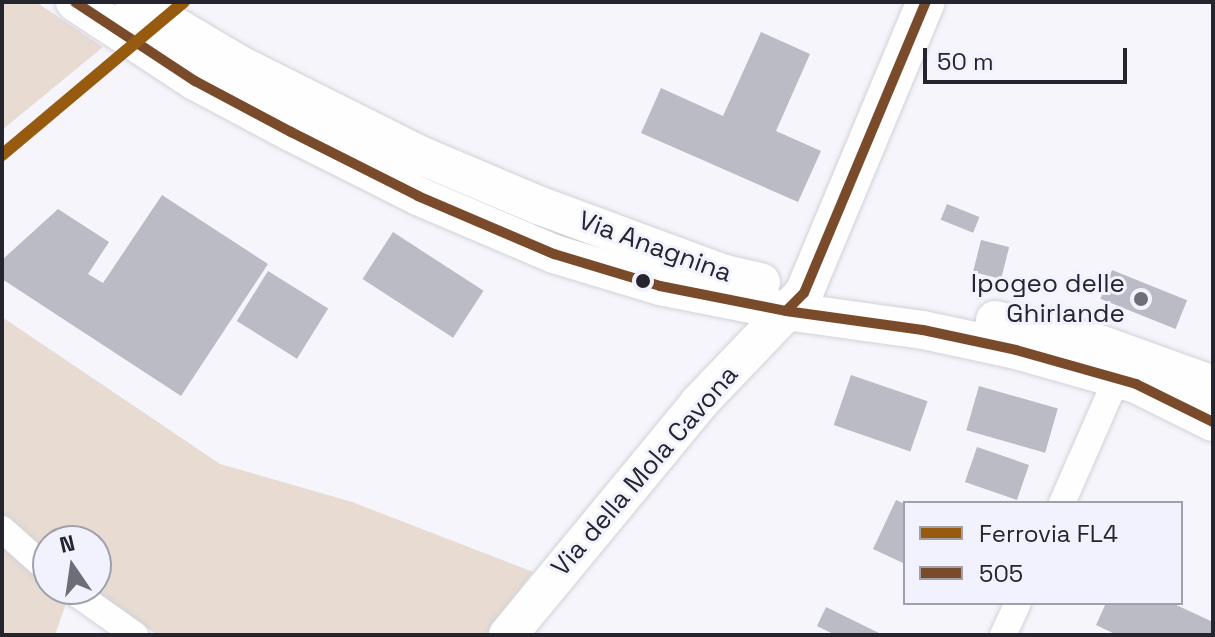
<!DOCTYPE html>
<style>
body{margin:0}
#map{position:relative;width:1215px;height:637px;overflow:hidden;background:#f5f5fb;font-family:"Space Grotesk",sans-serif}
div>[style]{position:absolute}
.green>*{inset:0;background:#e7dbd2}
.building>*{inset:0;background:#bbbbc5;transform-origin:0 0}
.roads{filter:drop-shadow(0 0 2px #d1d1d9) drop-shadow(0 0 2px #d1d1d9)}
.street>*{height:26px;margin:-13px;padding:0 13px;transform-origin:13px;border-radius:13px;background:#fefefe}
.secondary>*{height:38px;margin:-19px;padding:0 19px;transform-origin:19px;border-radius:19px;background:#fefefe}
.bus-1>*{height:10px;margin:-5px;padding:0 5px;transform-origin:5px;border-radius:5px;background:#7a4b2a}
.rail-1>*{height:12px;margin:-6px;padding:0 6px;transform-origin:6px;border-radius:6px;background:#965b0e}
.dots>*{width:22px;height:22px;translate:-50% -50%;box-sizing:border-box;border:4px solid #f2f2fe;border-radius:50%}
span{translate:-50% -50%;white-space:nowrap;text-align:center;line-height:1.15;-webkit-text-stroke:6px #f2f2fe;paint-order:stroke}
.street-label{font-size:26px;color:#25252f}
.poi-label{font-size:26px;color:#25252f}
.right{translate:-100% -50%;text-align:right}
.frame{position:absolute;inset:0;border:4px solid #25252f;pointer-events:none}
.legend{position:absolute;left:903px;top:501px;width:280px;height:104px;box-sizing:border-box;background:#f2f2fe;border:2px solid #a0a0ab;margin:0;padding:10px 14px;list-style:none;font-size:24px;color:#25252f}
.legend li{display:flex;align-items:center;gap:16px;height:40px}
.legend b{width:40px;border:2px solid #a0a0ab}
.north{position:absolute;left:32px;top:525px;width:80px;height:80px;box-sizing:border-box;background:#f2f2fe;border:2px solid #a0a0ab;border-radius:50%;rotate:347deg;font-size:22px;font-weight:700;line-height:32px;text-align:center;color:#25252f}
.north::after{content:'';display:block;margin:auto;width:28px;height:36px;background:#6e6e76;clip-path:polygon(50% 0,100% 100%,50% 72%,0 100%)}
.scale{position:absolute;left:923px;top:48px;width:204px;height:36px;box-sizing:border-box;border:4px solid #25252f;border-top:0;padding-left:10px;font-size:24px;line-height:28px;white-space:nowrap;color:#25252f;-webkit-text-stroke:6px #f2f2fe;paint-order:stroke}
</style>
<div id="map">
<div class="green">
<div style="clip-path:polygon(2px 2px,36px 2px,103px 47px,2px 130px)"></div>
<div style="clip-path:polygon(2px 317px,220px 464px,352px 502px,533px 572px,486px 635px,157px 635px,93px 589px,96px 589px,96px 541px,48px 541px,48px 589px,71px 589px,55px 635px,2px 635px)"></div>
</div>
<div class="building">
<div style="clip-path:polygon(761px 32px,810px 54px,776px 131px,821px 151px,798px 202px,641px 133px,661px 88px,723px 116px)"></div>
<div style="clip-path:polygon(162px 195px,268px 264px,181px 396px,2px 279px,2px 260px,58px 209px,109px 242px,88px 274px,103px 283px)"></div>
<div style="left:947px;top:204px;width:35px;height:17px;rotate:22deg"></div>
<div style="left:393px;top:232px;width:108px;height:56px;rotate:33deg"></div>
<div style="left:981px;top:240px;width:29px;height:33px;rotate:14deg"></div>
<div style="left:1112px;top:270px;width:81px;height:31px;rotate:22deg"></div>
<div style="left:268px;top:271px;width:71px;height:59px;rotate:32deg"></div>
<div style="left:851px;top:375px;width:81px;height:53px;rotate:19deg"></div>
<div style="left:979px;top:386px;width:82px;height:46px;rotate:16deg"></div>
<div style="left:977px;top:447px;width:55px;height:37px;rotate:19deg"></div>
<div style="clip-path:polygon(896px 500px,905px 504px,903px 563px,873px 549px)"></div>
<div style="clip-path:polygon(1106px 603px,1172px 603px,1213px 622px,1213px 635px,1117px 635px,1096px 625px)"></div>
<div style="clip-path:polygon(826px 607px,879px 633px,878px 635px,835px 635px,817px 626px)"></div>
</div>
<div class="roads">
<div class="street">
<div style="left:1062px;top:503px;width:137px;rotate:-66.3deg"></div>
<div style="left:2px;top:529px;width:62px;rotate:41.7deg"></div>
<div style="left:70px;top:589px;width:80px;rotate:35.3deg"></div>
<div style="left:1003px;top:635px;width:35px;rotate:-65deg"></div>
</div>
<div class="secondary">
<div style="left:75px;top:2px;width:144px;rotate:33.4deg"></div>
<div style="left:195px;top:81px;width:109px;rotate:28deg"></div>
<div style="left:291px;top:132px;width:142px;rotate:26.7deg"></div>
<div style="left:418px;top:196px;width:148px;rotate:23.1deg"></div>
<div style="left:554px;top:254px;width:111px;rotate:16.8deg"></div>
<div style="left:660px;top:286px;width:128px;rotate:11.2deg"></div>
<div style="left:786px;top:311px;width:138px;rotate:7.9deg"></div>
<div style="left:923px;top:330px;width:95px;rotate:12.1deg"></div>
<div style="left:1016px;top:350px;width:125px;rotate:15.8deg"></div>
<div style="left:1136px;top:384px;width:86px;rotate:26.3deg"></div>
<div style="left:134px;top:2px;width:126px;rotate:30.7deg"></div>
<div style="left:242px;top:66px;width:201px;rotate:26.6deg"></div>
<div style="left:422px;top:156px;width:126px;rotate:22.9deg"></div>
<div style="left:538px;top:205px;width:199px;rotate:20.3deg"></div>
<div style="left:725px;top:274px;width:37px;rotate:13deg"></div>
<div style="left:995px;top:320px;width:107px;rotate:13deg"></div>
<div style="left:1099px;top:344px;width:121px;rotate:19.8deg"></div>
<div style="left:508px;top:635px;width:301px;rotate:-50.5deg"></div>
<div style="left:699px;top:403px;width:152px;rotate:-46.3deg"></div>
<div style="left:804px;top:293px;width:316px;rotate:-67.3deg"></div>
</div>
</div>
<div class="bus-1">
<div style="left:75px;top:2px;width:144px;rotate:33.4deg"></div>
<div style="left:195px;top:81px;width:109px;rotate:28deg"></div>
<div style="left:291px;top:132px;width:142px;rotate:26.7deg"></div>
<div style="left:418px;top:196px;width:148px;rotate:23.1deg"></div>
<div style="left:554px;top:254px;width:111px;rotate:16.8deg"></div>
<div style="left:660px;top:286px;width:128px;rotate:11.2deg"></div>
<div style="left:786px;top:311px;width:138px;rotate:7.9deg"></div>
<div style="left:923px;top:330px;width:95px;rotate:12.1deg"></div>
<div style="left:1016px;top:350px;width:125px;rotate:15.8deg"></div>
<div style="left:1136px;top:384px;width:86px;rotate:26.3deg"></div>
<div style="left:786px;top:311px;width:25px;rotate:-45deg"></div>
<div style="left:804px;top:293px;width:316px;rotate:-67.3deg"></div>
</div>
<div class="rail-1">
<div style="left:2px;top:155px;width:238px;rotate:-40.1deg"></div>
</div>
<div class="dots">
<div style="left:643px;top:281px;background:#25252f"></div>
<div style="left:1141px;top:299px;background:#6e6e76"></div>
</div>
<div class="street-label">
<span style="left:655px;top:247px;rotate:20deg">Via Anagnina</span>
<span style="left:645px;top:471px;rotate:-49deg">Via della Mola Cavona</span>
</div>
<div class="poi-label">
<span class="right" style="left:1125px;top:299px">Ipogeo delle<br>Ghirlande</span>
</div>
<div class="frame"></div>
<ul class="legend">
<li><b style="height:10px;background:#965b0e"></b>Ferrovia FL4</li>
<li><b style="height:10px;background:#7a4b2a"></b>505</li>
</ul>
<div class="north">N</div>
<div class="scale">50 m</div>
</div>
